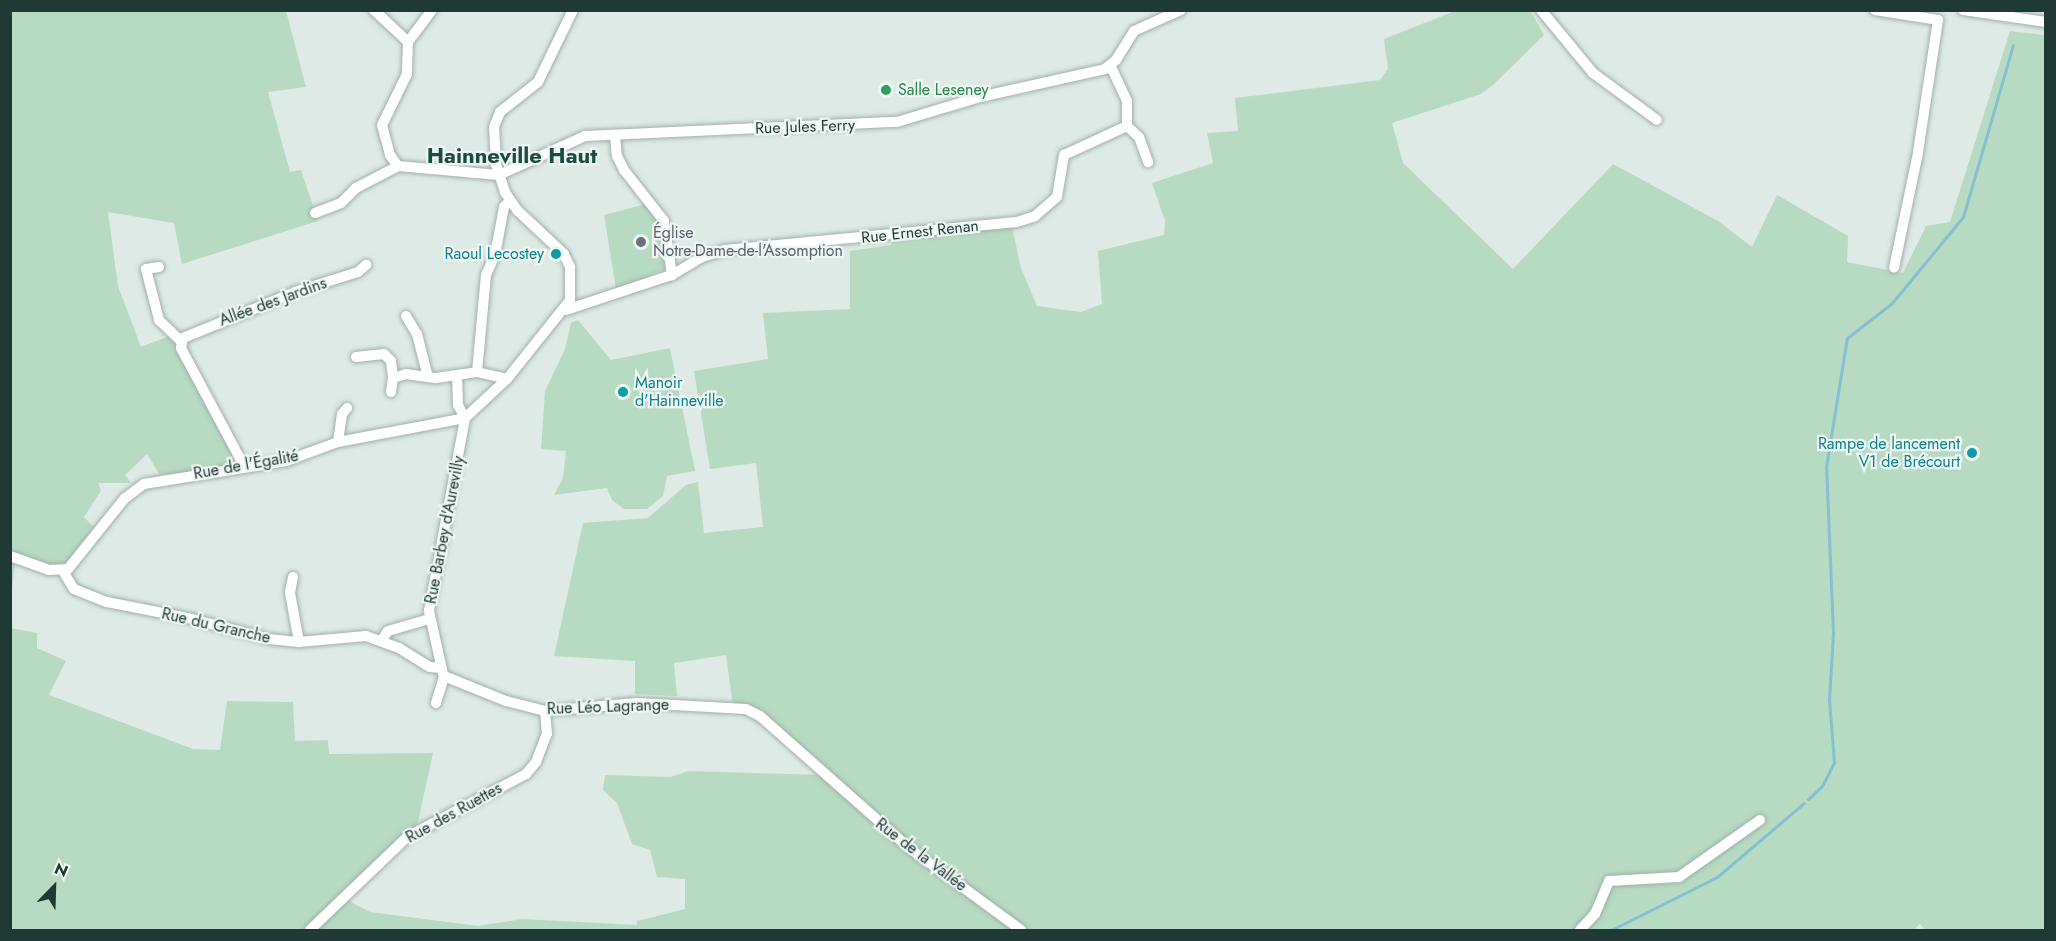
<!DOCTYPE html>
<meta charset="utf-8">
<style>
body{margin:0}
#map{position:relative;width:2056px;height:941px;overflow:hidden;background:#deeae5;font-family:Jost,sans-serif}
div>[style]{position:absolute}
.green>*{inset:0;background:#b6dbc2}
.stream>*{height:3px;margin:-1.5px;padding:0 1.5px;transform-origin:1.5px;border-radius:1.5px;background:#84c0d0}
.roads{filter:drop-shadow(0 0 2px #a1b1ac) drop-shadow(0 0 2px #a1b1ac)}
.minor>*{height:10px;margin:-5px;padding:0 5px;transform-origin:5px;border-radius:5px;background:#fff}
.dots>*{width:16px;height:16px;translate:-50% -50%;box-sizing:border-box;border:3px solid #eef6f3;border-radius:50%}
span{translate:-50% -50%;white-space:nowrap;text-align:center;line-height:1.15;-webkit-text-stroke:4.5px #eef6f3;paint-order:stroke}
.leisure-label{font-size:16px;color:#27864d}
.left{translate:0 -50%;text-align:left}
.street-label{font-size:16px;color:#1f3934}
.worship-label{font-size:16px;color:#5b616d}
.culture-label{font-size:16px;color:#0d838f}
.right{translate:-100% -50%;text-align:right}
.district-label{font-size:22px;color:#1c4b42;font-weight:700}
.frame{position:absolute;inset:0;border:12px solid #1f3934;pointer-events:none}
.north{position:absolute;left:24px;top:857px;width:60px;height:60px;-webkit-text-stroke:4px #eef6f3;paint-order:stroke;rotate:23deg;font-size:16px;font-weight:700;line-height:24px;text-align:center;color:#1f3934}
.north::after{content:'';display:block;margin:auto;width:21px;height:27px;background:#1f3934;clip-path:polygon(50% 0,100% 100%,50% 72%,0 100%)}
</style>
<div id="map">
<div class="green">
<div style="clip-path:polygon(1530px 10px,1544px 35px,1493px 85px,1481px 94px,1392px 123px,1403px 163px,1513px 269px,1613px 164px,1718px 221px,1752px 247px,1777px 195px,1848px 236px,1847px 262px,1903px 273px,1926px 226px,1950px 222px,2010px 31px,2045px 35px,2045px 930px,1925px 930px,1920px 924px,1914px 930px,11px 930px,11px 628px,37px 633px,37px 648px,66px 661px,49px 695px,193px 749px,220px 750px,227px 701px,293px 702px,295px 741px,328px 740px,329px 754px,433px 753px,416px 831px,343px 898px,370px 912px,478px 926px,522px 919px,637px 925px,637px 921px,685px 909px,685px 879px,657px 877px,650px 850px,632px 844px,617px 803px,603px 790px,605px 775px,671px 777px,688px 771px,823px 775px,760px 716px,733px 706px,726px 655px,674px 663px,677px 696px,635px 694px,635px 661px,554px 656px,583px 523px,648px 518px,686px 485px,698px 482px,704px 533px,763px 527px,756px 463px,710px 469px,694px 371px,768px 359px,763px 313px,850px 309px,850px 251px,891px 245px,893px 238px,1012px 227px,1021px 268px,1037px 306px,1081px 312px,1102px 304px,1098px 251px,1164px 235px,1165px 221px,1152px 183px,1213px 163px,1207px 133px,1238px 131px,1235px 98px,1380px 80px,1388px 69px,1384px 39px,1455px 11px)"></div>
<div style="clip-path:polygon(11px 11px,286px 11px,306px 87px,268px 92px,290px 172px,301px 170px,318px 221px,182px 264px,174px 223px,108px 212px,118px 286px,141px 347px,172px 335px,244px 466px,160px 475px,147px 454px,125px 475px,131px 483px,98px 483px,101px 491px,84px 517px,98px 531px,68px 569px,16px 559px,11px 594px)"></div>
<div style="clip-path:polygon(650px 203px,661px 220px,668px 257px,665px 269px,616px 289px,604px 215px)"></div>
<div style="clip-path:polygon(578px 320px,611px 360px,670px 348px,695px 471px,667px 476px,663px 496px,647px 509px,624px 509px,612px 500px,607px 488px,554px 495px,563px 478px,566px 451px,541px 449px,545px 391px,565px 349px,571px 323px)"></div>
</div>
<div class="stream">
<div style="left:1808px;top:799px;width:19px;rotate:-43deg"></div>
<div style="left:1822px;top:786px;width:27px;rotate:-63deg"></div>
<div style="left:1834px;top:762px;width:62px;rotate:-94.6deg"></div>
<div style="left:1829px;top:700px;width:68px;rotate:-86.6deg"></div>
<div style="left:1833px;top:632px;width:165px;rotate:-92.4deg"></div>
<div style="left:1826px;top:467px;width:131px;rotate:-80.8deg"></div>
<div style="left:1847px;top:338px;width:57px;rotate:-37.9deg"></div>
<div style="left:1892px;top:303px;width:112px;rotate:-50.5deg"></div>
<div style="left:1963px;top:217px;width:179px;rotate:-73.8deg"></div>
<div style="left:1611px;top:930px;width:119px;rotate:-26.6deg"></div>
<div style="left:1717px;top:877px;width:114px;rotate:-40.4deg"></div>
</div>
<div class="roads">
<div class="minor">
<div style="left:374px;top:10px;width:47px;rotate:43.3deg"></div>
<div style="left:408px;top:42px;width:32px;rotate:92deg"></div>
<div style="left:407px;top:74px;width:57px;rotate:116.1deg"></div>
<div style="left:382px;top:125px;width:31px;rotate:75deg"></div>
<div style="left:390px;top:155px;width:14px;rotate:54deg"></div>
<div style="left:1541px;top:10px;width:82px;rotate:50.5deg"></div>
<div style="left:1593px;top:73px;width:79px;rotate:36.3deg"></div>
<div style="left:1875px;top:10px;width:64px;rotate:9deg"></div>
<div style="left:1938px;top:20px;width:134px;rotate:98.6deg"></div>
<div style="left:1918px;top:153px;width:117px;rotate:101.8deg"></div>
<div style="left:1963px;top:10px;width:84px;rotate:8.2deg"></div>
<div style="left:408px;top:42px;width:40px;rotate:-53deg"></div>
<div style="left:1127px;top:126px;width:16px;rotate:43deg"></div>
<div style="left:1139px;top:137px;width:27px;rotate:70deg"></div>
<div style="left:615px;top:135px;width:21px;rotate:85deg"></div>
<div style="left:617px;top:156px;width:16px;rotate:63deg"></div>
<div style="left:624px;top:170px;width:65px;rotate:51.9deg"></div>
<div style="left:664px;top:221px;width:55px;rotate:81.6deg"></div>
<div style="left:499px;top:175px;width:94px;rotate:-24.4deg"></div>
<div style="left:585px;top:136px;width:312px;rotate:-2.6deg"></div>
<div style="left:897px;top:122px;width:87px;rotate:-16.8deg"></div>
<div style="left:980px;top:97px;width:128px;rotate:-12.6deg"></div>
<div style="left:1105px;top:69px;width:14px;rotate:-39deg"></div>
<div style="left:1116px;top:60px;width:34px;rotate:-58deg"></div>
<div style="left:1134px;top:31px;width:51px;rotate:-24.1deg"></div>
<div style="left:315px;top:213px;width:28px;rotate:-21deg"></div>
<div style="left:341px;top:203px;width:21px;rotate:-45deg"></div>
<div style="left:356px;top:188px;width:47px;rotate:-27.6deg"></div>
<div style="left:398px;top:166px;width:101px;rotate:5.1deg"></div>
<div style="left:159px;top:267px;width:13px;rotate:171deg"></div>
<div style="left:146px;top:269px;width:53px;rotate:75.7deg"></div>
<div style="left:159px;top:320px;width:30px;rotate:44deg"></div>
<div style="left:566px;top:310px;width:112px;rotate:-18.3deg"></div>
<div style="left:672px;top:275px;width:35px;rotate:-31deg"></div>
<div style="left:702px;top:257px;width:24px;rotate:-17deg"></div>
<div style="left:725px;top:250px;width:293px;rotate:-5.5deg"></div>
<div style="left:1017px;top:222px;width:19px;rotate:-18deg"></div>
<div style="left:1035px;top:216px;width:29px;rotate:-41deg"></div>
<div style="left:1057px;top:197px;width:43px;rotate:-80.5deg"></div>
<div style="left:1064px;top:155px;width:69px;rotate:-24.7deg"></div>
<div style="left:1127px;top:126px;width:25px;rotate:-90deg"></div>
<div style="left:1127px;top:101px;width:38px;rotate:-115deg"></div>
<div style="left:406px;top:316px;width:21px;rotate:59deg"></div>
<div style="left:417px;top:334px;width:44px;rotate:75.7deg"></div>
<div style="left:356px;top:357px;width:28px;rotate:-6deg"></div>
<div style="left:384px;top:354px;width:10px;rotate:45deg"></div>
<div style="left:391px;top:361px;width:17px;rotate:83deg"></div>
<div style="left:477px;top:372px;width:97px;rotate:-84.7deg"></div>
<div style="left:486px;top:275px;width:22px;rotate:-66deg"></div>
<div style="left:495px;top:255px;width:49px;rotate:-79.4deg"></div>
<div style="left:504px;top:207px;width:9px;rotate:-49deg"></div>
<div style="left:457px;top:375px;width:30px;rotate:88deg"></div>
<div style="left:458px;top:405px;width:15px;rotate:62deg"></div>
<div style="left:391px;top:392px;width:14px;rotate:-82deg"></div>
<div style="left:393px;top:378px;width:14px;rotate:-17deg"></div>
<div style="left:406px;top:374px;width:30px;rotate:8deg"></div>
<div style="left:436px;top:378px;width:41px;rotate:-8.3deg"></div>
<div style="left:477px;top:372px;width:31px;rotate:13deg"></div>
<div style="left:465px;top:418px;width:57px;rotate:-42.9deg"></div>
<div style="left:507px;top:379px;width:101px;rotate:-51.4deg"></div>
<div style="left:570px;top:300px;width:33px;rotate:-90deg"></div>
<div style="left:570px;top:267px;width:14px;rotate:-115deg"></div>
<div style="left:564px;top:254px;width:64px;rotate:-136.9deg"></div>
<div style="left:517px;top:210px;width:22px;rotate:-124deg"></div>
<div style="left:505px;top:192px;width:29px;rotate:-108deg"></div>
<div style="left:496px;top:164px;width:37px;rotate:-93deg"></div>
<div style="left:494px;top:127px;width:16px;rotate:-68deg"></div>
<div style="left:500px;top:112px;width:48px;rotate:-38.3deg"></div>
<div style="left:538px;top:82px;width:80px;rotate:-64.1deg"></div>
<div style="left:338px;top:442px;width:28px;rotate:-82deg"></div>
<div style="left:342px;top:414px;width:8px;rotate:-50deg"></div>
<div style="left:244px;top:466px;width:134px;rotate:-118.1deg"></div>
<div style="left:181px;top:348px;width:10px;rotate:-79deg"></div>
<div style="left:183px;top:338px;width:121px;rotate:-22.3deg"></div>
<div style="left:295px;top:292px;width:66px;rotate:-17.6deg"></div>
<div style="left:358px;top:272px;width:11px;rotate:-41deg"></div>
<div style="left:10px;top:556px;width:41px;rotate:19.7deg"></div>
<div style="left:49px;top:570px;width:19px;rotate:-3deg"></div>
<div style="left:68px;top:569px;width:90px;rotate:-51.3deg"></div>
<div style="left:124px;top:499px;width:25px;rotate:-37deg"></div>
<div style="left:144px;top:484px;width:144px;rotate:-9.2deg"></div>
<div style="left:286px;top:461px;width:55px;rotate:-20.1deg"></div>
<div style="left:338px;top:442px;width:129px;rotate:-10.7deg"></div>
<div style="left:63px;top:571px;width:21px;rotate:59deg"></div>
<div style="left:74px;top:589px;width:35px;rotate:22deg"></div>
<div style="left:107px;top:602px;width:83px;rotate:11.2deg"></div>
<div style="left:188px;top:618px;width:84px;rotate:14.5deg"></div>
<div style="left:269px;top:639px;width:30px;rotate:6deg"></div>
<div style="left:299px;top:642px;width:67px;rotate:-5.1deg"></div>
<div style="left:366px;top:636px;width:35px;rotate:20deg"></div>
<div style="left:399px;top:648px;width:36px;rotate:32deg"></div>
<div style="left:430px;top:667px;width:11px;rotate:5deg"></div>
<div style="left:293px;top:577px;width:16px;rotate:101deg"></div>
<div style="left:290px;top:593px;width:50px;rotate:79.6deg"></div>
<div style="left:381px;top:641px;width:12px;rotate:-55deg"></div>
<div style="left:388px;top:631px;width:43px;rotate:-16.3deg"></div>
<div style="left:443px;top:674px;width:65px;rotate:-102.5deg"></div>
<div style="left:429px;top:611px;width:196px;rotate:-79.4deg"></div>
<div style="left:444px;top:676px;width:67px;rotate:22deg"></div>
<div style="left:506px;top:701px;width:40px;rotate:14.4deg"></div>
<div style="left:545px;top:711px;width:92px;rotate:-5deg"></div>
<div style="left:637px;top:703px;width:109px;rotate:3.2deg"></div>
<div style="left:746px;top:709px;width:16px;rotate:27deg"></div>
<div style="left:760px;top:716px;width:199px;rotate:41.5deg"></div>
<div style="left:909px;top:848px;width:139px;rotate:36.2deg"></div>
<div style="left:436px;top:703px;width:28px;rotate:-73deg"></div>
<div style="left:310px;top:930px;width:134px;rotate:-43.8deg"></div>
<div style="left:407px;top:837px;width:135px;rotate:-27.9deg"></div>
<div style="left:526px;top:774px;width:16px;rotate:-50deg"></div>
<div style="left:536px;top:762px;width:30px;rotate:-69deg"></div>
<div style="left:547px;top:734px;width:23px;rotate:-95deg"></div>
<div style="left:1580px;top:930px;width:22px;rotate:-47deg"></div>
<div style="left:1595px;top:914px;width:36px;rotate:-67deg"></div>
<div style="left:1609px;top:881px;width:70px;rotate:-3.3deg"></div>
<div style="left:1679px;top:877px;width:99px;rotate:-35.1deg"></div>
</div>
</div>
<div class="dots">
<div style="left:886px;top:90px;background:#2e9e5b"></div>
<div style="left:641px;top:242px;background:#6b7280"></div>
<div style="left:556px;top:254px;background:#0f9aa8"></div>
<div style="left:623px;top:392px;background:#0f9aa8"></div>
<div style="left:1972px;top:453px;background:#0f9aa8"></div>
</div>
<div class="leisure-label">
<span class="left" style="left:898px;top:90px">Salle Leseney</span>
</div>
<div class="street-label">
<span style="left:805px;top:127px;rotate:-2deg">Rue Jules Ferry</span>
<span style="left:920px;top:232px;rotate:-6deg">Rue Ernest Renan</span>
<span style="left:273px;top:302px;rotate:-20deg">Allée des Jardins</span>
<span style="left:246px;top:465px;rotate:-10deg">Rue de l'Égalité</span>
<span style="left:445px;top:530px;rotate:-79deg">Rue Barbey d'Aurevilly</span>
<span style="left:216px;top:626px;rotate:13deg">Rue du Granche</span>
<span style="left:608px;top:707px;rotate:-2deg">Rue Léo Lagrange</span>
<span style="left:454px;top:813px;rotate:-29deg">Rue des Ruettes</span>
<span style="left:921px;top:855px;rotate:37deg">Rue de la Vallée</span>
</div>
<div class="worship-label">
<span class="left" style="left:653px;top:242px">Église<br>Notre-Dame-de-l'Assomption</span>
</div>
<div class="culture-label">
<span class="right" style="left:544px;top:254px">Raoul Lecostey</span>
<span class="left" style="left:635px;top:392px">Manoir<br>d'Hainneville</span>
<span class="right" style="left:1960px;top:453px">Rampe de lancement<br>V1 de Brécourt</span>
</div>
<div class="district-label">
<span style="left:512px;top:156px">Hainneville Haut</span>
</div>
<div class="frame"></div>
<div class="north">N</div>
</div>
